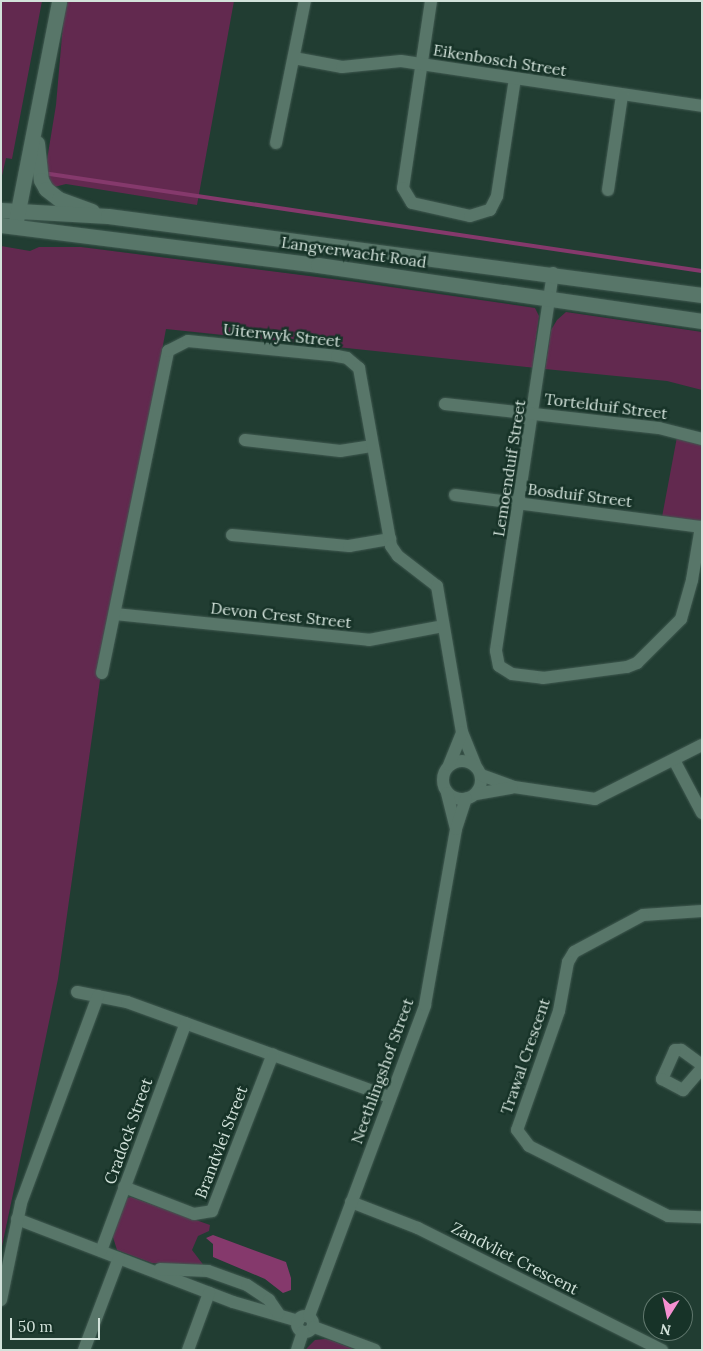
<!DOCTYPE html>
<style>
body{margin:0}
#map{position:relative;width:703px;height:1351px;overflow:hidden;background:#213d32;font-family:Lora,serif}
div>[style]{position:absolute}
.green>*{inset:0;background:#62294f}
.water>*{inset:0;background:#85396c}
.stream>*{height:4px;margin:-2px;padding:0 2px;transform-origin:2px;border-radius:2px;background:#85396c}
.roads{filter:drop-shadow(0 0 1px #405950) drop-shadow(0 0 1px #405950)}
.minor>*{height:12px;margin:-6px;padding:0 6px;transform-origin:6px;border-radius:6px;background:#587669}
.minor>.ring{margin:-6px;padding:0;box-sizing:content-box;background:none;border:12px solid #587669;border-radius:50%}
.tertiary>*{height:15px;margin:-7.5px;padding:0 7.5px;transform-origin:7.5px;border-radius:7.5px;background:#587669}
span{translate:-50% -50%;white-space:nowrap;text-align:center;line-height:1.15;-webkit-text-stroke:5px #173328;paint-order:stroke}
.street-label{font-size:16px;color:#d2e2da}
.frame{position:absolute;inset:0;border:2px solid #d2e2da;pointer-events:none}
.north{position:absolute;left:643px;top:1291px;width:50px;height:50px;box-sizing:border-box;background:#173328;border:1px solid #62796f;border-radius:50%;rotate:190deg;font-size:14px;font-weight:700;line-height:20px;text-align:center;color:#d2e2da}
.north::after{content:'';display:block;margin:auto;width:18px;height:22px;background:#f590d1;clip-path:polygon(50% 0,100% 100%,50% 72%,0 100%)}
.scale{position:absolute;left:10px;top:1318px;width:90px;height:22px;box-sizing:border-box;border:2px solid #d2e2da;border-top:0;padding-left:6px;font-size:15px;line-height:18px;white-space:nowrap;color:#d2e2da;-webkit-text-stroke:4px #173328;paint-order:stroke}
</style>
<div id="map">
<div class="green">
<div style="clip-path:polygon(1px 1px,42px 1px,12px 159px,6px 158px,1px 180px)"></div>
<div style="clip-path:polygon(65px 1px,234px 1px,197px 205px,66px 184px,54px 187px,47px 178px,46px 166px,56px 105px)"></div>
<div style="clip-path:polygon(1px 246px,30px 251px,39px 247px,81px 247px,356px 282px,535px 308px,539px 316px,534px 352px,537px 358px,536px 368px,166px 329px,101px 673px,58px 979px,1px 1251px)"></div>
<div style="clip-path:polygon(566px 312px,702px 332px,702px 390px,667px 381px,545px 369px,551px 330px,557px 320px)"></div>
<div style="clip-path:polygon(677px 437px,702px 444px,702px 522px,662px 517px)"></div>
<div style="clip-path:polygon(131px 1197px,210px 1225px,209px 1231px,198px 1236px,192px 1250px,205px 1267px,152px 1263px,117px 1250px,112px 1234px,127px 1198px)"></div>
<div style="clip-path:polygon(325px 1339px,330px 1340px,356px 1350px,305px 1350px,315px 1340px)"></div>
</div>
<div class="water">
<div style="clip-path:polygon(213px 1235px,286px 1262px,291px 1278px,291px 1290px,283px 1293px,265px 1279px,213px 1257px,213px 1244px,206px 1238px)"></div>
</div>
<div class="stream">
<div style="left:43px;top:173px;width:666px;rotate:8.46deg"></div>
</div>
<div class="roads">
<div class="minor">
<div style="left:431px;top:1px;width:189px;rotate:98.5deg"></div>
<div style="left:403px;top:188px;width:17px;rotate:59deg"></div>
<div style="left:412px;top:203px;width:59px;rotate:12.6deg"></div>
<div style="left:470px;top:216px;width:21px;rotate:-17deg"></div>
<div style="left:490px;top:210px;width:16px;rotate:-63deg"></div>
<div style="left:497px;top:196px;width:119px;rotate:-81.3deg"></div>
<div style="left:294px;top:58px;width:49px;rotate:10.6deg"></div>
<div style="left:342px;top:67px;width:59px;rotate:-5.8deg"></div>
<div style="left:401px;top:61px;width:304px;rotate:8.5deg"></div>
<div style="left:276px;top:143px;width:145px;rotate:-78.5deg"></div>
<div style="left:608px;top:190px;width:96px;rotate:-81.6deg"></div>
<div style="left:553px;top:273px;width:382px;rotate:98.6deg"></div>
<div style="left:496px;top:651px;width:15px;rotate:79deg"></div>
<div style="left:499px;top:666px;width:15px;rotate:32deg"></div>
<div style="left:512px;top:674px;width:31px;rotate:7deg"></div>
<div style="left:543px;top:678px;width:85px;rotate:-7.5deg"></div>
<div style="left:627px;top:667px;width:11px;rotate:-22deg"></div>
<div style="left:637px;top:663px;width:62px;rotate:-45deg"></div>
<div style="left:681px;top:619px;width:41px;rotate:-74.2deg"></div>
<div style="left:692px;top:580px;width:54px;rotate:-80.4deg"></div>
<div style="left:445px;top:404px;width:215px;rotate:6.4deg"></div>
<div style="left:659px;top:428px;width:44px;rotate:14.3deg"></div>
<div style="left:245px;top:440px;width:96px;rotate:6.6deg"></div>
<div style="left:340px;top:451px;width:33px;rotate:-9deg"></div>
<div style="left:455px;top:495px;width:249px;rotate:7.4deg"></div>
<div style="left:232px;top:535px;width:118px;rotate:5.4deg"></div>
<div style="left:349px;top:546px;width:42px;rotate:-9.7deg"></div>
<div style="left:115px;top:614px;width:255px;rotate:5.8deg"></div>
<div style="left:369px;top:640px;width:75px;rotate:-10.7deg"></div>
<div style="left:102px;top:673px;width:329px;rotate:-78.4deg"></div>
<div style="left:168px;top:351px;width:22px;rotate:-27deg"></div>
<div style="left:188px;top:341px;width:150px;rotate:5.7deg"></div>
<div style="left:337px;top:356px;width:10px;rotate:11deg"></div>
<div style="left:347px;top:358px;width:16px;rotate:40deg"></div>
<div style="left:359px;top:368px;width:181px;rotate:79.8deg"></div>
<div style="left:391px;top:546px;width:12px;rotate:55deg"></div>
<div style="left:398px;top:556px;width:49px;rotate:37.6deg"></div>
<div style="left:437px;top:586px;width:148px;rotate:80.3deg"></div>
<div style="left:462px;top:732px;width:38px;rotate:68deg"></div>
<div style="left:674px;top:760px;width:60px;rotate:62.2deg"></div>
<div class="ring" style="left:443px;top:761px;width:26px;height:26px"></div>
<div style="left:449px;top:765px;width:35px;rotate:-68deg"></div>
<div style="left:481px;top:775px;width:35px;rotate:20deg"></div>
<div style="left:514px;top:787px;width:82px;rotate:8.4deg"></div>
<div style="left:595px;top:799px;width:120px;rotate:-26.8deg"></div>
<div style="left:447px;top:793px;width:37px;rotate:76deg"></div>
<div style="left:476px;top:794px;width:36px;rotate:-10deg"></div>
<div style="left:702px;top:911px;width:59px;rotate:176.1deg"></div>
<div style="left:643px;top:915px;width:78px;rotate:151.8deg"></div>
<div style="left:574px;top:952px;width:12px;rotate:121deg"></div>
<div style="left:568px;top:962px;width:50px;rotate:100.4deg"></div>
<div style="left:559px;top:1011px;width:126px;rotate:109.4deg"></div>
<div style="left:517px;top:1130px;width:20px;rotate:53deg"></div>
<div style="left:529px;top:1146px;width:156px;rotate:26.7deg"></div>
<div style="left:668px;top:1216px;width:34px;rotate:2deg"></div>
<div style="left:77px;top:992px;width:51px;rotate:11.3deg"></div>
<div style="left:127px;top:1002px;width:280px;rotate:19.9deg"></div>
<div style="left:702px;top:1065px;width:26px;rotate:-144deg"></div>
<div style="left:681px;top:1050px;width:6px;rotate:180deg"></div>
<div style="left:675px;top:1050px;width:32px;rotate:114deg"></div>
<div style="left:662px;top:1079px;width:24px;rotate:28deg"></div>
<div style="left:683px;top:1090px;width:29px;rotate:-49deg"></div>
<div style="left:124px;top:1187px;width:75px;rotate:21.1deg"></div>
<div style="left:194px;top:1214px;width:18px;rotate:-9deg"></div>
<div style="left:212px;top:1211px;width:168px;rotate:-68.8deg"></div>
<div style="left:351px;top:1202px;width:72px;rotate:21.2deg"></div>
<div style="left:418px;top:1228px;width:273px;rotate:26.6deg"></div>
<div style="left:17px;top:1219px;width:231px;rotate:21deg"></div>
<div style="left:233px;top:1302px;width:68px;rotate:16.3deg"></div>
<div style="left:101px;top:1251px;width:243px;rotate:-69.6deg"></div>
<div style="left:160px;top:1269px;width:48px;rotate:2.4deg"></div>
<div style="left:208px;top:1271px;width:41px;rotate:19.7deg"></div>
<div style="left:247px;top:1285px;width:27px;rotate:34deg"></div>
<div style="left:269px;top:1300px;width:16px;rotate:55deg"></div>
<div style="left:1px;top:1300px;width:99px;rotate:-78.3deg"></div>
<div style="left:21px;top:1203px;width:221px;rotate:-69.6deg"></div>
<div class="ring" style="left:297px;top:1316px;width:4px;height:4px"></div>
<div style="left:309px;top:1316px;width:332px;rotate:-69.5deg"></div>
<div style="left:425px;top:1005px;width:179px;rotate:-80deg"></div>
<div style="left:456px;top:829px;width:32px;rotate:-72deg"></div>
<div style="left:314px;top:1327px;width:65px;rotate:20.7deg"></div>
<div style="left:84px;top:1350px;width:98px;rotate:-69.2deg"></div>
<div style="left:188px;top:1350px;width:61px;rotate:-69.8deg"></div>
<div style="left:297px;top:1350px;width:19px;rotate:-72deg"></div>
</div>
<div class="tertiary">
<div style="left:37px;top:143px;width:37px;rotate:84deg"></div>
<div style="left:41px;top:180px;width:10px;rotate:61deg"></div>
<div style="left:46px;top:189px;width:16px;rotate:38deg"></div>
<div style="left:59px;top:199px;width:35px;rotate:20deg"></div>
<div style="left:1px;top:210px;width:107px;rotate:3.2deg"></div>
<div style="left:108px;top:216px;width:599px;rotate:7.58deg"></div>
<div style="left:16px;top:221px;width:224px;rotate:-78.9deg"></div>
<div style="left:1px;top:225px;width:320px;rotate:7.2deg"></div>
<div style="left:318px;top:265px;width:388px;rotate:8.3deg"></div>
</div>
</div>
<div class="street-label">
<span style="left:500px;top:60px;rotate:9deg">Eikenbosch Street</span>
<span style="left:354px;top:252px;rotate:8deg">Langverwacht Road</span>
<span style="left:282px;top:335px;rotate:6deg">Uiterwyk Street</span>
<span style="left:606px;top:406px;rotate:7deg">Tortelduif Street</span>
<span style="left:509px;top:468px;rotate:-81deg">Lemoenduif Street</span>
<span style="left:580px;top:495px;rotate:7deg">Bosduif Street</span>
<span style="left:281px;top:615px;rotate:6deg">Devon Crest Street</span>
<span style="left:525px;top:1056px;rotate:-71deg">Trawal Crescent</span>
<span style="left:382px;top:1071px;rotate:-70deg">Neethlingshof Street</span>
<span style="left:128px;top:1131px;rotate:-70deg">Cradock Street</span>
<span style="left:221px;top:1142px;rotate:-69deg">Brandvlei Street</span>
<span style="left:515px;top:1258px;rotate:27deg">Zandvliet Crescent</span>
</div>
<div class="frame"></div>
<div class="north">N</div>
<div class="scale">50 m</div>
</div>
